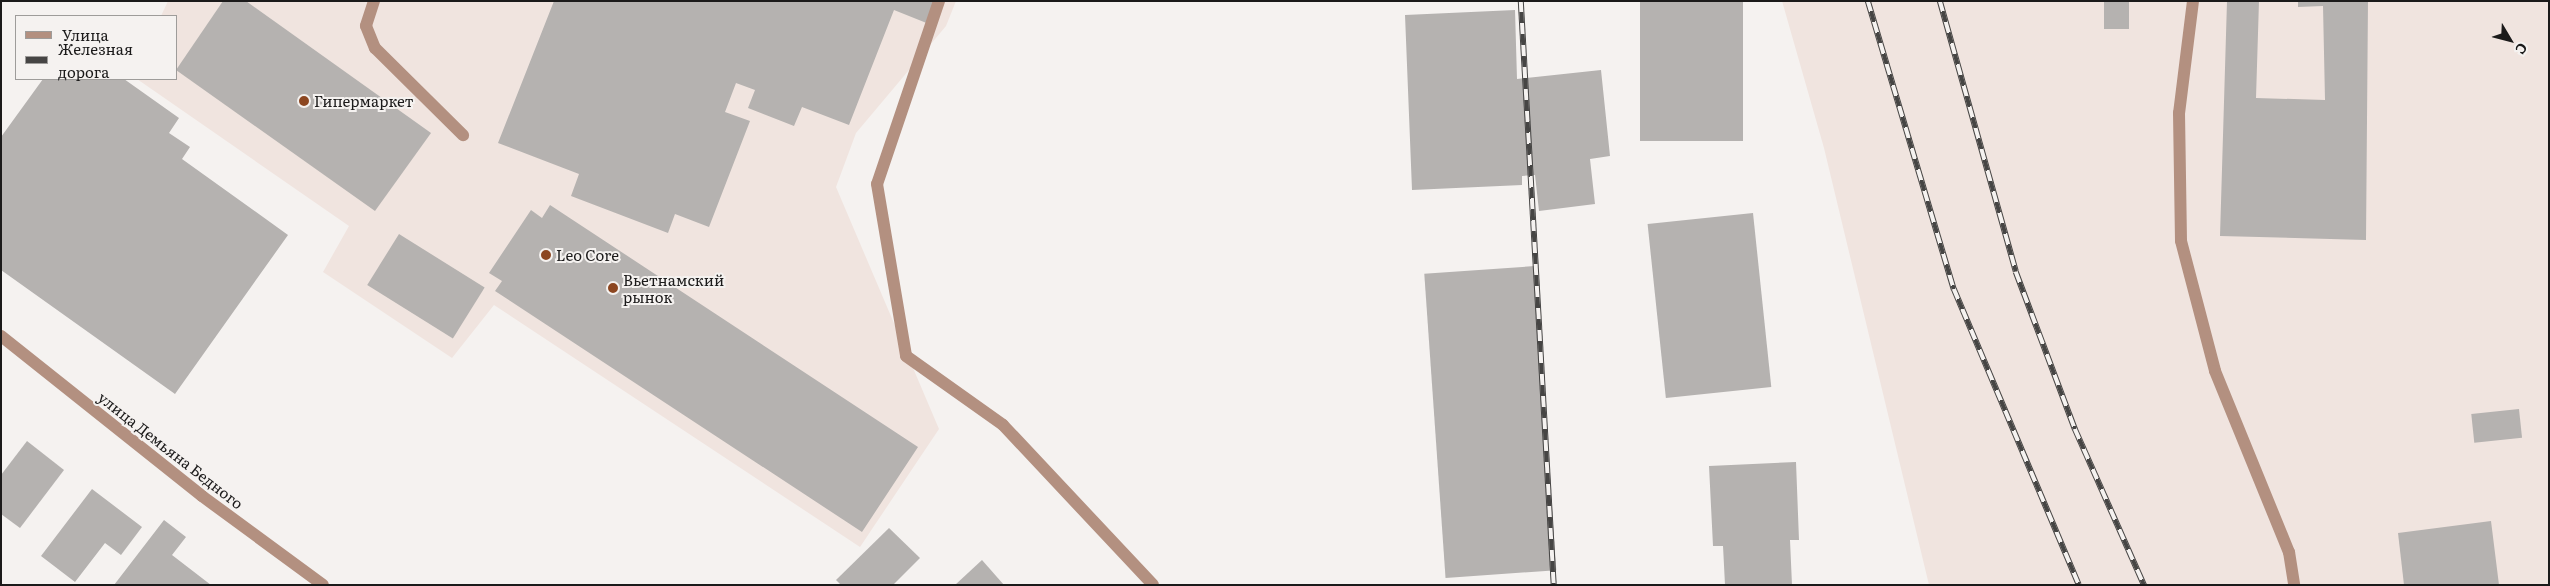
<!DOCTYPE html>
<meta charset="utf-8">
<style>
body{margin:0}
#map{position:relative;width:2550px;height:586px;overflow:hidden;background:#f5f2f0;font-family:Literata,serif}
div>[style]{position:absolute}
.built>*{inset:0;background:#f0e4df}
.building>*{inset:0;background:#b5b2b0;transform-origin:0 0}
.service>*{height:12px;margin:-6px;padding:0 6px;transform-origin:6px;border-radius:6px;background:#b39080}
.minor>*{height:12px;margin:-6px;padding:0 6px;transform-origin:6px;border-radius:6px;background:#b39080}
.rail>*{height:5.5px;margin-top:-2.75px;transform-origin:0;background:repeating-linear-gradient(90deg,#f5f2f0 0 11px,#464544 0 22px);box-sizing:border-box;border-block:1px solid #464544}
.dots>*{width:14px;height:14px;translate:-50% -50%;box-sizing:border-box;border:2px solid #f5f2f0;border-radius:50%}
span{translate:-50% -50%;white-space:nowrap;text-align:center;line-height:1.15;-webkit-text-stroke:4px #f5f2f0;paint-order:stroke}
.poi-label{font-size:15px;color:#1b1a1a}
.left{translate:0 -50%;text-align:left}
.street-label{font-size:15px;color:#1b1a1a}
.frame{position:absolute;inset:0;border:2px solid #1b1a1a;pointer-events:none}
.legend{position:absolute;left:15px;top:15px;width:162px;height:65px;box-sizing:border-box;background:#f5f2f0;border:1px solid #9e9c9a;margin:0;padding:6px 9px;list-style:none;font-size:15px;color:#1b1a1a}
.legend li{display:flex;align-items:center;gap:10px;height:25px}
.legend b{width:25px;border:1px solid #9e9c9a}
.north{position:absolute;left:2485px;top:15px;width:50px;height:50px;-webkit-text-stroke:4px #f5f2f0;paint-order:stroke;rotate:127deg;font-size:14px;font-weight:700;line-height:20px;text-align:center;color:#1b1a1a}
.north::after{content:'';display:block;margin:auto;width:18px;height:22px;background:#1b1a1a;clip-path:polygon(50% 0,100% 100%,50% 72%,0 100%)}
</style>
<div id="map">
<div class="built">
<div style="clip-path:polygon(168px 1px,956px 1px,946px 26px,856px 133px,836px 187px,939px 429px,860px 547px,494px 305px,452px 358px,323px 272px,349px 226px,137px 79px,176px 79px,176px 16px,161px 16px)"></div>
<div style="clip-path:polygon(1782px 1px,2549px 1px,2549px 585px,1929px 585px,1824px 148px)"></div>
</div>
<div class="building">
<div style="clip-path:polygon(223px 1px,246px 1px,431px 133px,375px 211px,176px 70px)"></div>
<div style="clip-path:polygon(554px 1px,938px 1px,929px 24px,894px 10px,849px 125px,802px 107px,794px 126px,748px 108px,755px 90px,736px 83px,725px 112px,750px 121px,709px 227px,675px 214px,668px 233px,571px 196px,579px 174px,498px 143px)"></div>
<div style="left:1640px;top:1px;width:103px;height:140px"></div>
<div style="left:2104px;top:1px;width:25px;height:28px"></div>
<div style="clip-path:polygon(2227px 1px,2259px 1px,2256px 98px,2325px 100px,2323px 6px,2298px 7px,2298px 1px,2368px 1px,2366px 240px,2220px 236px)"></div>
<div style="clip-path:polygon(1515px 10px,1517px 79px,1601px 70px,1610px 156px,1590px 159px,1595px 204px,1539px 211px,1535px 175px,1522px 176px,1522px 185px,1412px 190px,1405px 15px)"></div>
<div style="clip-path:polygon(43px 79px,124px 79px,179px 118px,169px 133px,190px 147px,182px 159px,288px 235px,175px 394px,1px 270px,1px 137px)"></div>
<div style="clip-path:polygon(550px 205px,918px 447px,862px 532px,495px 291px,502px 281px,489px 273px,531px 210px,542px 218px)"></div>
<div style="left:1753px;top:213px;width:175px;height:106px;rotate:84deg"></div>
<div style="left:399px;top:234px;width:101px;height:60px;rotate:32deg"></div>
<div style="left:1535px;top:266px;width:305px;height:111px;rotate:86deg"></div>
<div style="left:2519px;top:409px;width:29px;height:48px;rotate:84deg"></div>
<div style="clip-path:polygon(27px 441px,64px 470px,20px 528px,1px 514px,1px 475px)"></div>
<div style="clip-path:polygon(1796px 462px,1799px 540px,1790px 540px,1792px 585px,1725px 585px,1723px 546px,1713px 546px,1709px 466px)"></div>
<div style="clip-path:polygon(92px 489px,142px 527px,121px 555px,105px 543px,75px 582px,41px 556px)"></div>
<div style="clip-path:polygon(164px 520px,186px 537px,172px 555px,211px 585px,114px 585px)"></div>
<div style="clip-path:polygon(2491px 521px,2499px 585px,2404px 585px,2398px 533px)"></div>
<div style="clip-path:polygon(889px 528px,920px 558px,893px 585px,841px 585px,836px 580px)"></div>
<div style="clip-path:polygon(982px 560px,1004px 585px,955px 585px)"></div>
</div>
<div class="service">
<div style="left:939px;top:1px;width:193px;rotate:108.7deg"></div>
<div style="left:877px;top:184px;width:174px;rotate:80.4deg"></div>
<div style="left:906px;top:356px;width:119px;rotate:35.4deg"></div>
<div style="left:1003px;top:425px;width:219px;rotate:46.8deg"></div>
<div style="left:2193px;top:1px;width:113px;rotate:97.1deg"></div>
<div style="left:2179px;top:113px;width:128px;rotate:89.1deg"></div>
<div style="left:2181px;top:241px;width:134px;rotate:75.3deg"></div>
<div style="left:2215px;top:371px;width:196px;rotate:67.8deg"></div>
<div style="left:2289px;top:552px;width:33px;rotate:81deg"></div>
</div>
<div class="minor">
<div style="left:374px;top:1px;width:26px;rotate:108deg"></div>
<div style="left:366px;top:26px;width:24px;rotate:68deg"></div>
<div style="left:375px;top:48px;width:124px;rotate:44.7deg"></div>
<div style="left:1px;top:336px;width:257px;rotate:38.5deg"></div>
<div style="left:202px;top:496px;width:150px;rotate:36.3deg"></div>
</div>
<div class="rail">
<div style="left:1521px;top:1px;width:585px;rotate:86.77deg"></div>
<div style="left:1868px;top:1px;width:301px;rotate:73.4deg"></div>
<div style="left:1954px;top:289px;width:321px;rotate:67.1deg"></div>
<div style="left:1940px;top:1px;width:281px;rotate:74.3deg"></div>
<div style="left:2016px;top:272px;width:168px;rotate:69.4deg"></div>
<div style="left:2075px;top:429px;width:171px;rotate:66.1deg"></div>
</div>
<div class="dots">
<div style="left:304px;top:101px;background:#8c4620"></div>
<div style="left:546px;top:255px;background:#8c4620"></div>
<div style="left:613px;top:288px;background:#8c4620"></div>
</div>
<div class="poi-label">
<span class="left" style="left:314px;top:101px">Гипермаркет</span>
<span class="left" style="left:556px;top:255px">Leo Core</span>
<span class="left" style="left:623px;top:288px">Вьетнамский<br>рынок</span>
</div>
<div class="street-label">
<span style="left:171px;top:450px;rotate:38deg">улица Демьяна Бедного</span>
</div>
<div class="frame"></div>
<ul class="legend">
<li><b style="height:6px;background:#b39080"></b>Улица</li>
<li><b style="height:6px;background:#464544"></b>Железная дорога</li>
</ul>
<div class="north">С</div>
</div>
